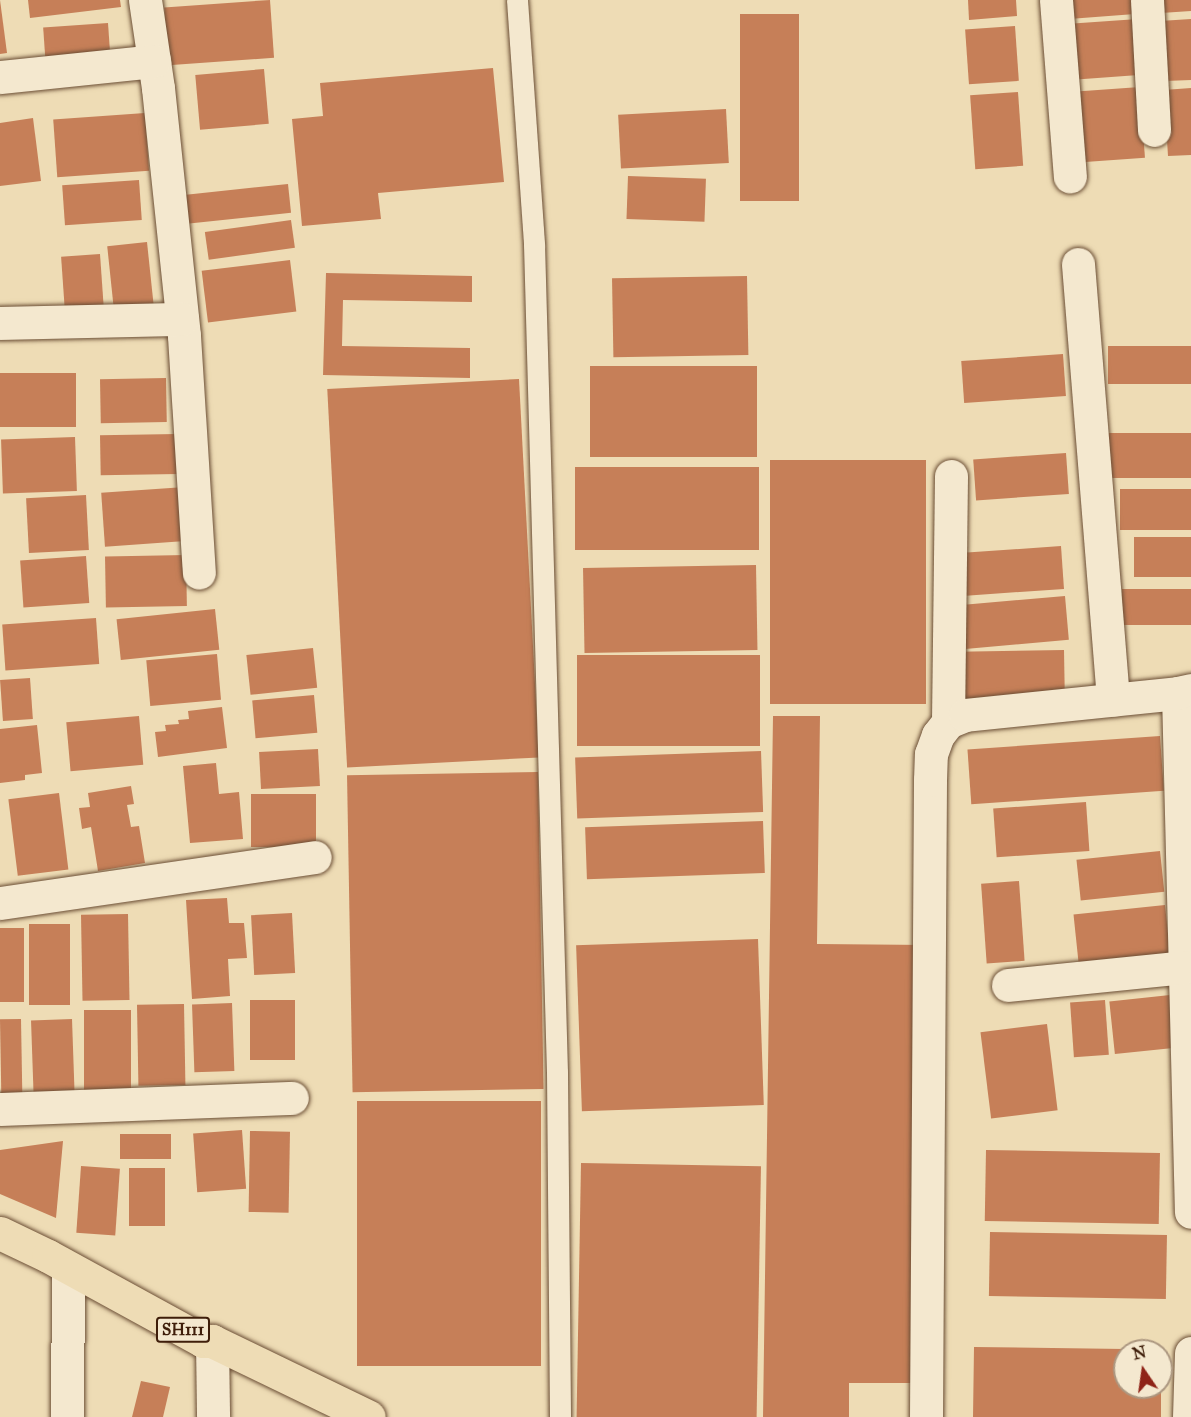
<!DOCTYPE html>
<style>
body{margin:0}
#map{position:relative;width:1191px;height:1417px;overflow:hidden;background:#eedcb5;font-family:"IM FELL Great Primer",serif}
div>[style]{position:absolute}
.building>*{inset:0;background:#c67f58;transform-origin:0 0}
.roads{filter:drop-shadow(0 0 2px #6b4e35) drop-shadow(0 0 2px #6b4e35)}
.lane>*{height:21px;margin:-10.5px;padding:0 10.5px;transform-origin:10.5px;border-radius:10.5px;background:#f4e8cf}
.street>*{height:33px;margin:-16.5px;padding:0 16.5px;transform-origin:16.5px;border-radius:16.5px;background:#f4e8cf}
.primary>*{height:33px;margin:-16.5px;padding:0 16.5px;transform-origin:16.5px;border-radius:16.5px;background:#eedcb5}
span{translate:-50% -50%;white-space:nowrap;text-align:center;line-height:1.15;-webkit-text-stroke:6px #f4e8cf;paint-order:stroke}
.shield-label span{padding:2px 4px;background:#f4e8cf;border:2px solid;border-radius:4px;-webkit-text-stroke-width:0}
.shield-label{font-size:16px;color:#3f1e0a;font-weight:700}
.north{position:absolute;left:1113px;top:1339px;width:60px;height:60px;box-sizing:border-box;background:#f4e8cf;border:2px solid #ac9780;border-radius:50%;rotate:347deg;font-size:16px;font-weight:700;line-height:24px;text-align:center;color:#3f1e0a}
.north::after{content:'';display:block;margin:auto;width:21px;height:27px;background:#8f2418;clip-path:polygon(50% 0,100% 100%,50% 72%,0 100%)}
</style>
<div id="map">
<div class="building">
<div style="clip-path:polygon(0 0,7px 53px,0 54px)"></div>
<div style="clip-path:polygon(28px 0,120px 0,121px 7px,30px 18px)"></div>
<div style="left:270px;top:0;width:58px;height:106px;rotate:86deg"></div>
<div style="clip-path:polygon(968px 0,1016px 0,1017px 16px,969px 20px)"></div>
<div style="clip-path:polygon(1068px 0,1134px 0,1135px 14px,1069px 19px)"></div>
<div style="clip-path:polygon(1160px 0,1191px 0,1191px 11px,1161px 13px)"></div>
<div style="left:740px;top:14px;width:59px;height:187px"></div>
<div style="left:1138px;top:19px;width:56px;height:72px;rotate:86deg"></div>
<div style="clip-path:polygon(1191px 19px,1191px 80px,1165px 81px,1160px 21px)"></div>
<div style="left:108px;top:23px;width:31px;height:65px;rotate:86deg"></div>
<div style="left:1015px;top:26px;width:55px;height:50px;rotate:86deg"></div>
<div style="clip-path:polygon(493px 68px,504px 182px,378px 193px,381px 219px,302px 226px,292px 119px,323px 116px,320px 83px)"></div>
<div style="left:264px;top:69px;width:55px;height:69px;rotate:85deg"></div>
<div style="left:1140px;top:87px;width:71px;height:67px;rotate:86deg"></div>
<div style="clip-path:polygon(1191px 88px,1191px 155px,1168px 156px,1164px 90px)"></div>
<div style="left:1018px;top:92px;width:74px;height:48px;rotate:86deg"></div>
<div style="left:726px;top:109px;width:54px;height:108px;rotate:87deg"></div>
<div style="left:145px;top:113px;width:58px;height:92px;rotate:86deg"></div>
<div style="clip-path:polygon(33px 118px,41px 181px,0 186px,0 123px)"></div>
<div style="left:628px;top:176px;width:78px;height:43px;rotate:2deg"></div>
<div style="left:139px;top:180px;width:40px;height:77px;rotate:86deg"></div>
<div style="left:288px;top:184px;width:29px;height:107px;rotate:84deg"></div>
<div style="left:291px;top:220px;width:28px;height:87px;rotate:82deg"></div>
<div style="left:147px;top:242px;width:69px;height:40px;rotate:84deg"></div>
<div style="left:100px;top:254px;width:59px;height:39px;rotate:86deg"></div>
<div style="left:290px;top:260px;width:52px;height:89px;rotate:83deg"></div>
<div style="clip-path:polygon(326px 273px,472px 276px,472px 302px,343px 300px,342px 346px,470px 348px,470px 378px,323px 375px)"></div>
<div style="left:747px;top:276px;width:79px;height:135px;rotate:89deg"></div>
<div style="left:1191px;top:346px;width:38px;height:83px;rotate:90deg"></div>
<div style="left:1063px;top:354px;width:42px;height:102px;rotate:86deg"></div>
<div style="left:757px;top:366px;width:91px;height:167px;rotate:90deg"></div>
<div style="left:0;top:373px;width:76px;height:54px"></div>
<div style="left:166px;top:378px;width:44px;height:66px;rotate:89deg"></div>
<div style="left:519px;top:379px;width:379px;height:192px;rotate:87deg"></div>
<div style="left:1191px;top:433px;width:45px;height:88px;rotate:90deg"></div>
<div style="left:177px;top:434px;width:40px;height:77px;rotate:89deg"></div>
<div style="left:75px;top:437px;width:54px;height:74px;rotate:88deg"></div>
<div style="left:1066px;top:453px;width:41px;height:93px;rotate:86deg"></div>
<div style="left:926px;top:460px;width:244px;height:156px;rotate:90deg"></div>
<div style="left:575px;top:467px;width:184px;height:83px"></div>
<div style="left:185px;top:487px;width:54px;height:84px;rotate:86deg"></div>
<div style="left:1191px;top:489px;width:41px;height:71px;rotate:90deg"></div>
<div style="left:86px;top:495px;width:55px;height:60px;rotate:87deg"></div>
<div style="left:1191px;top:537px;width:40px;height:57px;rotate:90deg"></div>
<div style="left:1061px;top:546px;width:43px;height:105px;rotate:86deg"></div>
<div style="left:186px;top:555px;width:51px;height:81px;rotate:89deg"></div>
<div style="left:86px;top:556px;width:47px;height:66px;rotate:86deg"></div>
<div style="left:756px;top:565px;width:85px;height:173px;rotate:89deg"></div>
<div style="left:1191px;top:589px;width:36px;height:69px;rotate:90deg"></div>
<div style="left:1065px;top:596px;width:44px;height:104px;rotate:85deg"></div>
<div style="left:215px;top:609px;width:41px;height:99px;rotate:84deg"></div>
<div style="left:96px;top:618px;width:46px;height:94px;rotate:86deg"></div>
<div style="left:313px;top:648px;width:40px;height:67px;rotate:84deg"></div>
<div style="left:1064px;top:650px;width:51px;height:106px;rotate:89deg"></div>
<div style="left:217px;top:654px;width:46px;height:71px;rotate:85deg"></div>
<div style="left:760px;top:655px;width:91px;height:183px;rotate:90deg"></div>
<div style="left:30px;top:678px;width:41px;height:30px;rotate:86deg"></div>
<div style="left:314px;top:695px;width:38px;height:62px;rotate:85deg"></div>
<div style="clip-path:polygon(222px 707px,227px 748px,158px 757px,155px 732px,166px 731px,165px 725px,179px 724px,178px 720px,189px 719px,188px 711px)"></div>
<div style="left:139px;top:716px;width:49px;height:73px;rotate:85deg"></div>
<div style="clip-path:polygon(773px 716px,820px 716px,817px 944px,928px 945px,923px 1383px,849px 1383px,849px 1417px,763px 1417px)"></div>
<div style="clip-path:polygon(37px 725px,42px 773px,25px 775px,25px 780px,0 783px,0 729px)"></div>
<div style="left:1160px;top:736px;width:55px;height:193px;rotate:86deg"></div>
<div style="left:318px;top:749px;width:37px;height:59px;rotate:87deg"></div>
<div style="left:761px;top:751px;width:61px;height:186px;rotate:88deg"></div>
<div style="clip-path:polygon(216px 763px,219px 794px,239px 792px,243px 839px,190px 843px,183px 766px)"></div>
<div style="left:538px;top:772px;width:317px;height:191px;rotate:89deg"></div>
<div style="clip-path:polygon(131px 786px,134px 804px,127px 805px,131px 827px,139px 826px,145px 863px,98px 871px,91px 827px,82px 829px,79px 808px,90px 807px,88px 793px)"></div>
<div style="left:59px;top:793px;width:77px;height:51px;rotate:83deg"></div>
<div style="left:316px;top:794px;width:53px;height:65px;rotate:90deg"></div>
<div style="left:1086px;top:802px;width:49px;height:93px;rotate:86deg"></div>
<div style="left:763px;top:821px;width:52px;height:178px;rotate:88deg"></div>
<div style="left:1160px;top:851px;width:41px;height:84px;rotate:84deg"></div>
<div style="left:1019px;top:881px;width:80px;height:38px;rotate:86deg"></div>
<div style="clip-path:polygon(227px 898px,229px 923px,244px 923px,247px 958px,228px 959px,230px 996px,192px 999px,186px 900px)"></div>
<div style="left:1165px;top:905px;width:50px;height:92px;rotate:84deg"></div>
<div style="left:292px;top:913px;width:60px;height:41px;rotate:87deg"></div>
<div style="left:128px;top:914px;width:86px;height:47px;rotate:89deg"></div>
<div style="left:29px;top:924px;width:41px;height:81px"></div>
<div style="left:0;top:928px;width:24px;height:74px"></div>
<div style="left:758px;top:939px;width:166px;height:182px;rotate:88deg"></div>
<div style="left:1170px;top:995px;width:53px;height:61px;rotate:84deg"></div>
<div style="left:250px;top:1000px;width:45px;height:60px"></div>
<div style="left:1105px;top:1000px;width:55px;height:35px;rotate:86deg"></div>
<div style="left:232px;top:1003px;width:68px;height:40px;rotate:88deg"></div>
<div style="left:184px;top:1004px;width:81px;height:47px;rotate:89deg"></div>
<div style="left:84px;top:1010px;width:47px;height:90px"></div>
<div style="left:21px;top:1019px;width:83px;height:21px;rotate:89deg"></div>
<div style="left:72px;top:1019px;width:72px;height:41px;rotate:88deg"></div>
<div style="left:1047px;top:1024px;width:87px;height:67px;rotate:83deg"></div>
<div style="left:357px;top:1101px;width:184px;height:265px"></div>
<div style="left:242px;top:1130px;width:59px;height:49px;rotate:86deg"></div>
<div style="left:250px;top:1131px;width:40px;height:81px;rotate:1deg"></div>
<div style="left:171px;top:1134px;width:25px;height:51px;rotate:90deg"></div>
<div style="clip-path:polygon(63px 1141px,56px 1218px,0 1194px,0 1150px)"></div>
<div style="left:986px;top:1150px;width:174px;height:71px;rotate:1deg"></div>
<div style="left:581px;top:1163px;width:180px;height:254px;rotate:1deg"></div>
<div style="left:81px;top:1166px;width:39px;height:67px;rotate:4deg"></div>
<div style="left:129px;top:1168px;width:36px;height:58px"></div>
<div style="left:990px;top:1232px;width:177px;height:64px;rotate:1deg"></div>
<div style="clip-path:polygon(974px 1347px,1125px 1349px,1125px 1387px,1161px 1387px,1161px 1417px,973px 1417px)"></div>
<div style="clip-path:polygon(141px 1381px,170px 1387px,163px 1417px,132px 1417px)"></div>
</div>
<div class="roads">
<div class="lane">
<div style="left:517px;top:0;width:245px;rotate:86deg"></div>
<div style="left:534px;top:244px;width:828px;rotate:88.41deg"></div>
<div style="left:557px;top:1072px;width:345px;rotate:89.5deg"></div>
</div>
<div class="street">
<div style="left:145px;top:0;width:89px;rotate:81.6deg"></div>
<div style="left:158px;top:88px;width:249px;rotate:84deg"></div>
<div style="left:184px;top:336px;width:237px;rotate:86.4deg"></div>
<div style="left:1056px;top:0;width:177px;rotate:85.5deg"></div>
<div style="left:1147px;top:0;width:130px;rotate:86.9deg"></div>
<div style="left:0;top:77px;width:155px;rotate:-5.9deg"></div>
<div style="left:1078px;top:264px;width:437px;rotate:85.4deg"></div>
<div style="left:0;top:323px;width:182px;rotate:-1.3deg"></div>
<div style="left:1191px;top:690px;width:13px;rotate:167deg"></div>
<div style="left:1178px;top:693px;width:519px;rotate:88.57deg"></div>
<div style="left:948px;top:722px;width:246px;rotate:-89.3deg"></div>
<div style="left:0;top:903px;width:318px;rotate:-8.3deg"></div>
<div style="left:1008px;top:985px;width:178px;rotate:-5.8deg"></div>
<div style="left:0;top:1109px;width:292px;rotate:-2.2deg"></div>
<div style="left:212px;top:1341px;width:76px;rotate:89.2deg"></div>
<div style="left:67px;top:1417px;width:149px;rotate:-89.6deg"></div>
<div style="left:926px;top:1417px;width:637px;rotate:-89.64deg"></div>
<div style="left:930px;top:780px;width:26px;rotate:-88deg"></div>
<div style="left:931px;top:754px;width:20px;rotate:-70deg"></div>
<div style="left:938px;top:735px;width:16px;rotate:-52deg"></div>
<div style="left:948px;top:722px;width:18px;rotate:-22deg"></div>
<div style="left:965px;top:715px;width:214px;rotate:-5.9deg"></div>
<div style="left:1189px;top:1417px;width:64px;rotate:-88.2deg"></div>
</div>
<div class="primary">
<div style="left:0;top:1233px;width:53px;rotate:25.6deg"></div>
<div style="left:48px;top:1256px;width:177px;rotate:28.7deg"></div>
<div style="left:203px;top:1341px;width:9px"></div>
<div style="left:212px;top:1341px;width:174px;rotate:25.8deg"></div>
</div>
</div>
<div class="shield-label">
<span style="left:183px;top:1330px">SH111</span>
</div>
<div class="north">N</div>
</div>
